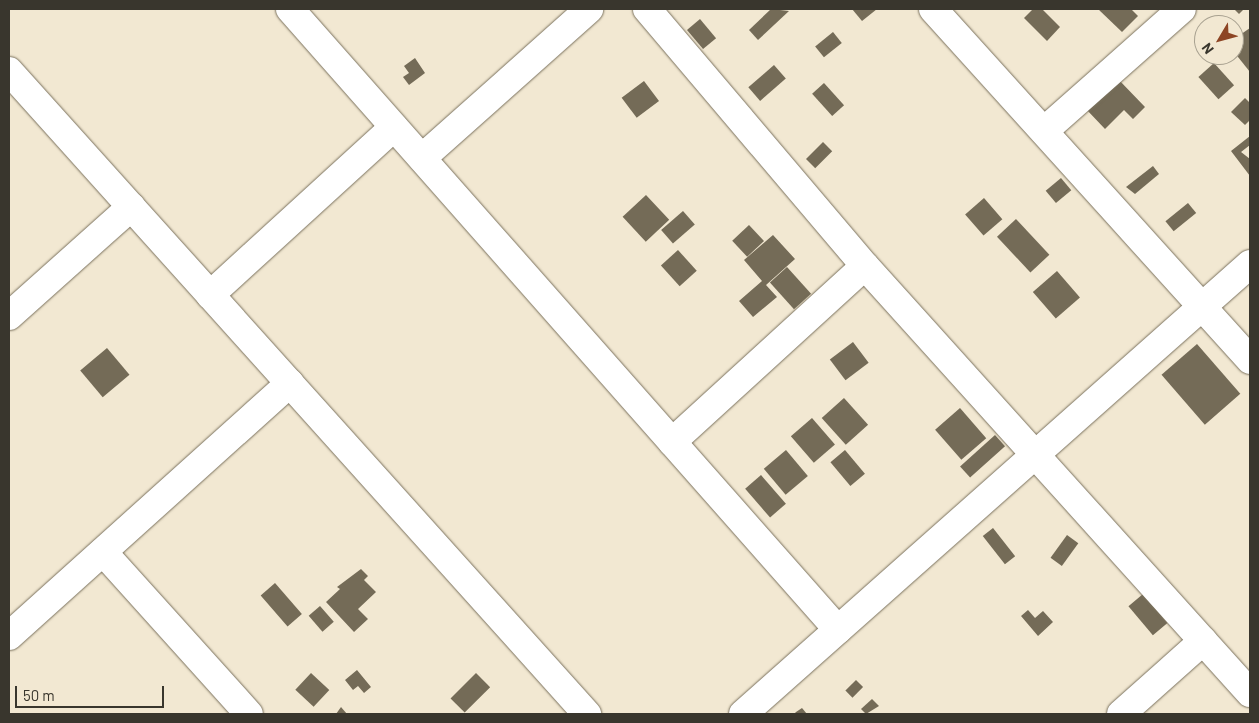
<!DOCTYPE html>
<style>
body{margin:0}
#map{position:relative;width:1259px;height:723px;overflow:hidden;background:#f2e8d2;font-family:Barlow,sans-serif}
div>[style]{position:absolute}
.building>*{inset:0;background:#746b57;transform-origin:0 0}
.roads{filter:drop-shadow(0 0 1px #7a715d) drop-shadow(0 0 1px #7a715d)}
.minor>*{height:28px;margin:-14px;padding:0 14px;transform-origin:14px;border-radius:14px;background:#fff}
span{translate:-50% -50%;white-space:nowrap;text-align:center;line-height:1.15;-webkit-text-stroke:5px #f2e8d2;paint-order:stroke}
.frame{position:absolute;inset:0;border:10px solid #39362d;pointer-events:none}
.north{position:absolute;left:1194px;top:15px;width:50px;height:50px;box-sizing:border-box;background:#f2e8d2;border:1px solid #a8a190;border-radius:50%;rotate:233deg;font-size:14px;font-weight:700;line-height:20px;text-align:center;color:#39362d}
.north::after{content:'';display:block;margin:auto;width:18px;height:22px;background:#8d4524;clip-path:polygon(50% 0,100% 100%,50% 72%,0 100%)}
.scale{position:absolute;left:15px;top:686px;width:149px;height:22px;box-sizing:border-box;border:2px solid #39362d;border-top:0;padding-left:6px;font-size:15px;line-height:18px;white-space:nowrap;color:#39362d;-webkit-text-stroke:4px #f2e8d2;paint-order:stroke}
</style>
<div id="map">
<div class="building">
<div style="clip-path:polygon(771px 9px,789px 11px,758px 40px,749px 30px)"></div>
<div style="clip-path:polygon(852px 9px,877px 9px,862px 21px)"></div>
<div style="clip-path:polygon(1033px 9px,1042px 9px,1060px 27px,1047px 41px,1024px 18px)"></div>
<div style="clip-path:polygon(1098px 9px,1131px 9px,1138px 16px,1122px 32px)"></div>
<div style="clip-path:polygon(1234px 9px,1244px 9px,1239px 14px)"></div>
<div style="left:700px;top:19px;width:25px;height:17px;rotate:50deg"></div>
<div style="clip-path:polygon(1250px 28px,1250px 72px,1234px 52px,1234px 39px)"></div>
<div style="left:833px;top:32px;width:14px;height:23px;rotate:51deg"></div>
<div style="clip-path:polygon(415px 58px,425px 73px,409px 85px,403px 77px,409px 73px,404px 66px)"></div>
<div style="left:1214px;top:63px;width:30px;height:21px;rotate:48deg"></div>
<div style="left:774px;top:65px;width:18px;height:34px;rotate:49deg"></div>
<div style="clip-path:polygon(1118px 79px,1145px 107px,1133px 119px,1124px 110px,1105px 129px,1086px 109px)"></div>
<div style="left:644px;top:81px;width:25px;height:28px;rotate:53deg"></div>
<div style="left:824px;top:83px;width:30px;height:16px;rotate:48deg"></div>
<div style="clip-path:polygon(1245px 98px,1250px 103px,1250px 120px,1245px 125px,1231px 112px)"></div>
<div style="clip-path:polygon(1250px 136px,1250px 145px,1241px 152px,1250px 159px,1250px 176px,1231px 151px)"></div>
<div style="left:823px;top:142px;width:13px;height:24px;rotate:45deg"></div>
<div style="clip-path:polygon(1153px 166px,1159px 174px,1135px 194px,1126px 187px)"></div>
<div style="left:1061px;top:178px;width:16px;height:20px;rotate:50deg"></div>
<div style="left:646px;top:195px;width:34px;height:32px;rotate:47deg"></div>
<div style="left:984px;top:198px;width:28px;height:25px;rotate:49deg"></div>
<div style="left:1188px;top:203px;width:13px;height:29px;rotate:51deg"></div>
<div style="left:683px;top:211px;width:18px;height:29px;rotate:49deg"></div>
<div style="left:1016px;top:219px;width:49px;height:26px;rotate:47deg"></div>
<div style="left:749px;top:225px;width:22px;height:23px;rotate:47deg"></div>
<div style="clip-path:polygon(773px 235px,795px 259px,766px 285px,777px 297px,753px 317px,739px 301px,762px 281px,744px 260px)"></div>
<div style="left:678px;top:250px;width:28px;height:23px;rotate:48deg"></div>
<div style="left:787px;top:267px;width:36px;height:23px;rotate:48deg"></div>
<div style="left:1057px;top:271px;width:35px;height:32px;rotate:49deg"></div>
<div style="left:853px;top:342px;width:26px;height:29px;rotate:53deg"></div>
<div style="left:1197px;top:344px;width:66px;height:47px;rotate:49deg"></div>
<div style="left:107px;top:348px;width:35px;height:35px;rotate:50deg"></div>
<div style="left:844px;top:398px;width:36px;height:30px;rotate:48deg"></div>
<div style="left:960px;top:408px;width:40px;height:33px;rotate:49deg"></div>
<div style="left:812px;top:418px;width:35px;height:28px;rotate:49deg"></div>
<div style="left:995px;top:435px;width:15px;height:47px;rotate:48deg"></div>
<div style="left:786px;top:450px;width:34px;height:29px;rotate:50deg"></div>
<div style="left:845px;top:450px;width:31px;height:19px;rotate:50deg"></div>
<div style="left:761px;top:475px;width:38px;height:21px;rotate:49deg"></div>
<div style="left:993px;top:528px;width:36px;height:13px;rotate:52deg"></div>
<div style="left:1067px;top:535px;width:14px;height:28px;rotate:36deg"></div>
<div style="clip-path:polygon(361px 569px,368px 576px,364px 580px,376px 592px,358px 609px,368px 619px,354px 632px,326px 602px,340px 589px,337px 587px)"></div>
<div style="left:275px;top:583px;width:41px;height:19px;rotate:49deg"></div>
<div style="left:1143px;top:594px;width:38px;height:19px;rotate:50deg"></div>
<div style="left:320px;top:606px;width:21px;height:15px;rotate:49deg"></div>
<div style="clip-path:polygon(1028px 610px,1035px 618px,1043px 611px,1053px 622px,1038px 636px,1021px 616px)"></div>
<div style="clip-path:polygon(357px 670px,371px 687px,364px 693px,358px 686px,353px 690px,345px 680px)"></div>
<div style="left:311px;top:673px;width:25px;height:23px;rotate:43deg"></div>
<div style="left:476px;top:673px;width:20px;height:36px;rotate:45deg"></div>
<div style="left:856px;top:680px;width:10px;height:15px;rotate:45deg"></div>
<div style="clip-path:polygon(872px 699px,879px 706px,866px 714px,861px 709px)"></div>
<div style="clip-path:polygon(341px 707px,347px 714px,336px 714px)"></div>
<div style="clip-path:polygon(802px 708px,807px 714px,794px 714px,796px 712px)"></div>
</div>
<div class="roads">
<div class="minor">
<div style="left:290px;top:9px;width:828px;rotate:48.57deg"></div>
<div style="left:647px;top:9px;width:337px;rotate:49.7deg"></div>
<div style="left:865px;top:266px;width:575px;rotate:47.96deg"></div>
<div style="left:933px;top:9px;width:473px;rotate:47.9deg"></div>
<div style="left:9px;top:71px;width:865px;rotate:48.05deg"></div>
<div style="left:1044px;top:131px;width:184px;rotate:-41.5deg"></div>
<div style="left:422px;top:158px;width:224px;rotate:-41.7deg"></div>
<div style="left:210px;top:295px;width:249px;rotate:-42.4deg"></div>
<div style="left:9px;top:316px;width:164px;rotate:-41.8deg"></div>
<div style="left:672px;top:442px;width:261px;rotate:-42.4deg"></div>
<div style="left:103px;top:552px;width:218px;rotate:48deg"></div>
<div style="left:9px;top:636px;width:378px;rotate:-42deg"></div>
<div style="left:743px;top:714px;width:678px;rotate:-41.59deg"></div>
<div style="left:1121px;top:714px;width:110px;rotate:-41.7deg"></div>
</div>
</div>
<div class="frame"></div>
<div class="north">N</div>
<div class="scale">50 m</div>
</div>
